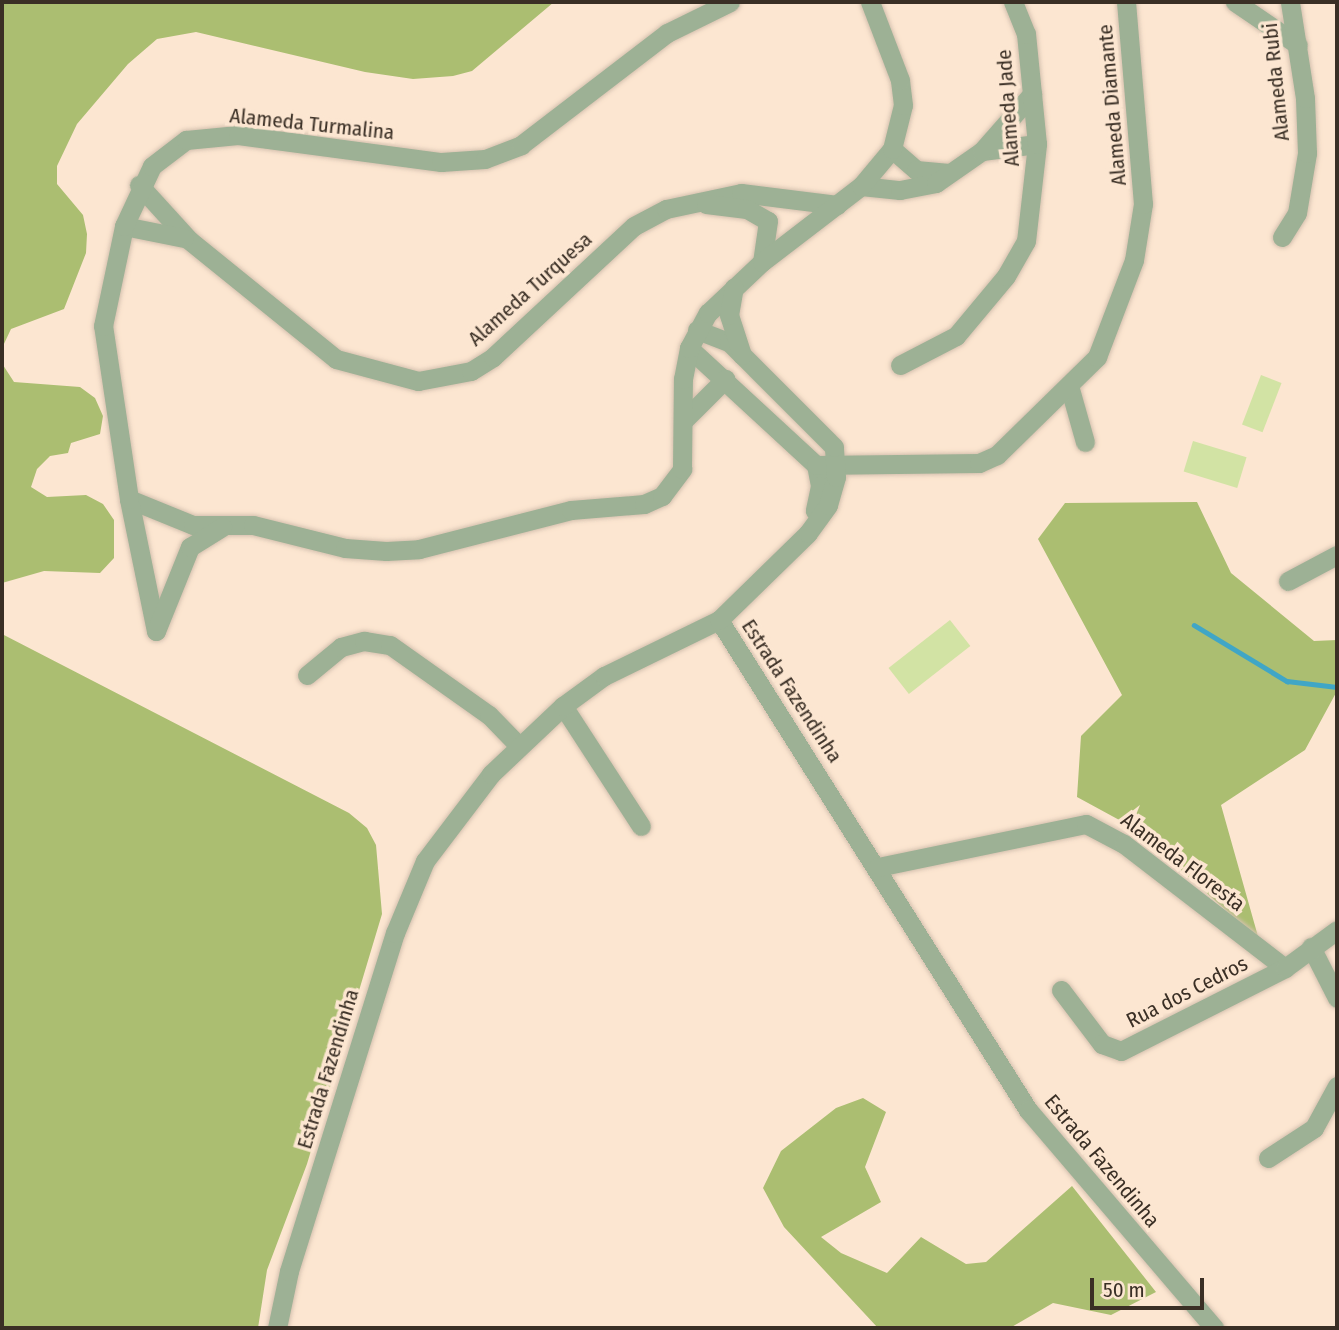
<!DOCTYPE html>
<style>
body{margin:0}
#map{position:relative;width:1339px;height:1330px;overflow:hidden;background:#fce6d1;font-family:"Fira Sans Condensed",sans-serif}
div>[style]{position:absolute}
.green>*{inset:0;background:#d2e3a4;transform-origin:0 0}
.forest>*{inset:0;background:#abbe71}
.stream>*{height:4.5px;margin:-2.25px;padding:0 2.25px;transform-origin:2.25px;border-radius:2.25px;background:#40a6c6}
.roads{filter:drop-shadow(0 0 2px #d5c1af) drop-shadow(0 0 2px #d5c1af)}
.minor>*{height:19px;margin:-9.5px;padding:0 9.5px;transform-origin:9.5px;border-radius:9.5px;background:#9db195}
span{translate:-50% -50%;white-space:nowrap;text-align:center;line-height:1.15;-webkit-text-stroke:7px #fce6d1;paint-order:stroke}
.street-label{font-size:21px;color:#3a2f25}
.frame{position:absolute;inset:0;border:4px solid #3a2f25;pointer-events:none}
.scale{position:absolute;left:1090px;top:1278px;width:114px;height:32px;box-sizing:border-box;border:4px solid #3a2f25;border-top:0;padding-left:9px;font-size:21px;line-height:24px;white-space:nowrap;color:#3a2f25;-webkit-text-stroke:5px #fce6d1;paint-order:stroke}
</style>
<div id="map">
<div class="green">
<div style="left:1261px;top:375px;width:22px;height:53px;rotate:21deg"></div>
<div style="left:1193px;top:441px;width:56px;height:32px;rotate:17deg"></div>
<div style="left:950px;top:620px;width:33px;height:78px;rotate:52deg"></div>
</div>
<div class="forest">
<div style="clip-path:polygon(2px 2px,554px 2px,472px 71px,453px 76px,413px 79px,365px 72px,196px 32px,157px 39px,128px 64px,77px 124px,57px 166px,57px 184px,83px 215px,87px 234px,86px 253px,64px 309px,11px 329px,3px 346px,3px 365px,14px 382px,80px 387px,95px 398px,103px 416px,100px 434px,71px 443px,68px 453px,50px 456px,37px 469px,31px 487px,47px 497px,86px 495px,103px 504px,114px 520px,114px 558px,100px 573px,44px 571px,2px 583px)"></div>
<div style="clip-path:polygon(1197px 502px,1231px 573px,1314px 641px,1337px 640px,1337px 691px,1305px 750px,1221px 805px,1259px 940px,1134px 828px,1077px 797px,1081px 736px,1122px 695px,1038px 539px,1065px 503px)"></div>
<div style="clip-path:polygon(2px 634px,349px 813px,367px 828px,376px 845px,382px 914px,307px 1164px,267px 1270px,258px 1328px,2px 1328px)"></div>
<div style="clip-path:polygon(863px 1098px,886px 1112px,865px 1167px,881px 1202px,821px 1237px,841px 1253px,887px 1273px,921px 1237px,966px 1264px,986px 1262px,1072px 1186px,1156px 1292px,1111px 1315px,1053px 1303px,1010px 1328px,878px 1328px,784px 1227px,763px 1188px,781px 1151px,836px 1108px)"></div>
</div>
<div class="stream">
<div style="left:1194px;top:625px;width:109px;rotate:31.1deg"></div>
<div style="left:1287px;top:681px;width:50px;rotate:6.8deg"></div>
</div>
<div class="roads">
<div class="minor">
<div style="left:1235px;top:2px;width:76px;rotate:34.3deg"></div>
<div style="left:892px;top:149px;width:32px;rotate:41deg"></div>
<div style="left:916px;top:170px;width:33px;rotate:5deg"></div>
<div style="left:982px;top:151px;width:55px;rotate:-7.3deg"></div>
<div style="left:139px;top:185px;width:74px;rotate:47.7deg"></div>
<div style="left:189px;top:240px;width:189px;rotate:39deg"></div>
<div style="left:336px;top:359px;width:85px;rotate:15deg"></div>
<div style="left:418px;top:381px;width:54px;rotate:-10.7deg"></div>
<div style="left:471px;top:371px;width:26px;rotate:-32deg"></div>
<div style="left:493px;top:357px;width:192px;rotate:-42.9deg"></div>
<div style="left:634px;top:226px;width:36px;rotate:-28deg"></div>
<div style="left:666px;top:209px;width:77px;rotate:-12deg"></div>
<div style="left:741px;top:193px;width:97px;rotate:7.1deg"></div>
<div style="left:861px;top:186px;width:39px;rotate:6deg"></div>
<div style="left:900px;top:190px;width:37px;rotate:-11deg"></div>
<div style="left:936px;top:183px;width:56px;rotate:-34.8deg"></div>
<div style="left:982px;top:151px;width:76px;rotate:-48.7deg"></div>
<div style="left:706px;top:204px;width:41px;rotate:7deg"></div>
<div style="left:747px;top:209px;width:24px;rotate:30deg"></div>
<div style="left:768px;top:221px;width:41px;rotate:98.3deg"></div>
<div style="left:124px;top:226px;width:61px;rotate:11.3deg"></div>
<div style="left:1282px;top:237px;width:28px;rotate:-58deg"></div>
<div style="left:1297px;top:213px;width:61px;rotate:-80.5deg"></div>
<div style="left:1307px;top:153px;width:55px;rotate:-92.1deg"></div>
<div style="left:1305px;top:98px;width:97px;rotate:-98.9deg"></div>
<div style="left:697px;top:330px;width:34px;rotate:21deg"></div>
<div style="left:729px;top:342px;width:17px;rotate:45deg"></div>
<div style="left:689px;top:348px;width:173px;rotate:42.7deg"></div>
<div style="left:816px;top:465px;width:21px;rotate:79deg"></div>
<div style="left:820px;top:486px;width:25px;rotate:102deg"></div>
<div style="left:900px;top:365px;width:63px;rotate:-27.4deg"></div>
<div style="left:956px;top:336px;width:78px;rotate:-50.2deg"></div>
<div style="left:1006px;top:276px;width:40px;rotate:-60.3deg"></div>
<div style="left:1026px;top:241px;width:98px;rotate:-83.5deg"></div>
<div style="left:1037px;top:144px;width:111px;rotate:-95.7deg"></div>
<div style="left:1026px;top:34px;width:35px;rotate:-112deg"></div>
<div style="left:1070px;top:389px;width:55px;rotate:74.2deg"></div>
<div style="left:685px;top:419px;width:57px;rotate:-45deg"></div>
<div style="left:816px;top:465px;width:163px;rotate:-0.7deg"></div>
<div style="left:979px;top:463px;width:20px;rotate:-24deg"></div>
<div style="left:997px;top:455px;width:140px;rotate:-44.4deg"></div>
<div style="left:1097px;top:357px;width:104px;rotate:-69.1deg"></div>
<div style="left:1134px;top:260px;width:57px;rotate:-80.9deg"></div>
<div style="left:1143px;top:204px;width:203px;rotate:-94.8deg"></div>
<div style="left:129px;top:499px;width:69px;rotate:22.1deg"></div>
<div style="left:193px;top:525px;width:60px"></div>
<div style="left:253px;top:525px;width:95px;rotate:14deg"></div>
<div style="left:345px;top:548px;width:41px;rotate:4.2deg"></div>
<div style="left:386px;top:551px;width:33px;rotate:-3deg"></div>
<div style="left:419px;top:549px;width:157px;rotate:-14.4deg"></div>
<div style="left:571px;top:510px;width:73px;rotate:-4.7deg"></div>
<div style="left:644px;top:504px;width:20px;rotate:-24deg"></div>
<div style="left:662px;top:496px;width:34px;rotate:-53deg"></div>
<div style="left:682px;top:469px;width:90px;rotate:-89.4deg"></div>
<div style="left:683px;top:379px;width:32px;rotate:-79deg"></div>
<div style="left:689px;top:348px;width:40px;rotate:-62deg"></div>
<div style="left:708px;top:313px;width:74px;rotate:-43.4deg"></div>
<div style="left:762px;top:262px;width:125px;rotate:-37.5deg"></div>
<div style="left:861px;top:186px;width:48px;rotate:-50deg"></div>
<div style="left:892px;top:149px;width:45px;rotate:-76deg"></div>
<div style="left:903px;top:105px;width:25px;rotate:-97deg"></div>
<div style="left:900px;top:80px;width:84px;rotate:-111deg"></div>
<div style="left:1288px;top:581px;width:55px;rotate:-28deg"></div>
<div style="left:719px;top:620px;width:579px;rotate:57.76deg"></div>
<div style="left:1028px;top:1110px;width:287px;rotate:49.5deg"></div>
<div style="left:156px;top:631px;width:135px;rotate:-101.6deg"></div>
<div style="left:129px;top:499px;width:175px;rotate:-98.5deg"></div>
<div style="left:103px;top:326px;width:102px;rotate:-78.1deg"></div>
<div style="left:124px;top:226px;width:66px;rotate:-65deg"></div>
<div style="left:152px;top:166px;width:43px;rotate:-37.4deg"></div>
<div style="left:186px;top:140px;width:52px;rotate:-5.5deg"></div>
<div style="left:238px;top:135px;width:205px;rotate:7.6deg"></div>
<div style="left:441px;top:162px;width:44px;rotate:-3.9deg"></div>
<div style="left:485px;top:159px;width:39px;rotate:-21deg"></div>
<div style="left:521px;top:145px;width:184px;rotate:-37.5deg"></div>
<div style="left:667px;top:33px;width:70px;rotate:-26.2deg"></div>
<div style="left:156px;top:631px;width:91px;rotate:-68deg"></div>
<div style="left:190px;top:547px;width:38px;rotate:-32deg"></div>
<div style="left:307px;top:675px;width:44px;rotate:-39.5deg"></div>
<div style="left:341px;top:647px;width:24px;rotate:-15deg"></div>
<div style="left:364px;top:641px;width:26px;rotate:9deg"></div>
<div style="left:390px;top:645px;width:121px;rotate:35.3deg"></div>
<div style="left:489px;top:715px;width:43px;rotate:45.9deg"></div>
<div style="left:563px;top:706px;width:143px;rotate:57deg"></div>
<div style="left:878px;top:867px;width:212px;rotate:-11.7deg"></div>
<div style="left:1086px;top:824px;width:43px;rotate:27.8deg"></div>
<div style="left:1124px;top:844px;width:203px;rotate:37.6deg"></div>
<div style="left:1311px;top:947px;width:57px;rotate:63deg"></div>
<div style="left:1061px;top:990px;width:68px;rotate:52.8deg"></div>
<div style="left:1102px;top:1044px;width:20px;rotate:20deg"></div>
<div style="left:1121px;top:1051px;width:184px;rotate:-26.8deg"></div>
<div style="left:1285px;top:968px;width:64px;rotate:-36.2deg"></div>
<div style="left:1268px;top:1158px;width:55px;rotate:-33.1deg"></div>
<div style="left:1314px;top:1128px;width:48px;rotate:-61.3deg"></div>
<div style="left:277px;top:1328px;width:58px;rotate:-78.1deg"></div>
<div style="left:289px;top:1271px;width:354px;rotate:-72.6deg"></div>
<div style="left:395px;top:933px;width:78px;rotate:-67.4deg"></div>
<div style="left:425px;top:861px;width:109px;rotate:-52.8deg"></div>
<div style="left:491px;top:774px;width:99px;rotate:-43.4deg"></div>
<div style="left:563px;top:706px;width:51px;rotate:-36.2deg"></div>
<div style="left:604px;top:676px;width:128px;rotate:-26deg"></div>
<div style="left:719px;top:620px;width:124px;rotate:-44.3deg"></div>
<div style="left:808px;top:533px;width:34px;rotate:-54deg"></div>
<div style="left:828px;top:505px;width:29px;rotate:-74deg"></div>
<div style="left:836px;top:477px;width:30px;rotate:-94deg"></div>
<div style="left:834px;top:447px;width:130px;rotate:-135deg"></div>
<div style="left:742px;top:355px;width:42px;rotate:-108deg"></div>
<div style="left:729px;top:315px;width:28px;rotate:-80deg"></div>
</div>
</div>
<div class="street-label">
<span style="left:1276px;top:82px;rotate:-96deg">Alameda Rubi</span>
<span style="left:1112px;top:105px;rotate:-95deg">Alameda Diamante</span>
<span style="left:1008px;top:108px;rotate:-94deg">Alameda Jade</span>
<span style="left:312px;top:124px;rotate:6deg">Alameda Turmalina</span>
<span style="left:530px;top:289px;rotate:-42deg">Alameda Turquesa</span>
<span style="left:792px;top:691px;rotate:57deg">Estrada Fazendinha</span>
<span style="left:1183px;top:862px;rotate:37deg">Alameda Floresta</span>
<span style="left:1187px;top:992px;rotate:-27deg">Rua dos Cedros</span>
<span style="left:328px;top:1069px;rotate:-73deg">Estrada Fazendinha</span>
<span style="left:1102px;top:1161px;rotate:50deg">Estrada Fazendinha</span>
</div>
<div class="frame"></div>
<div class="scale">50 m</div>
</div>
